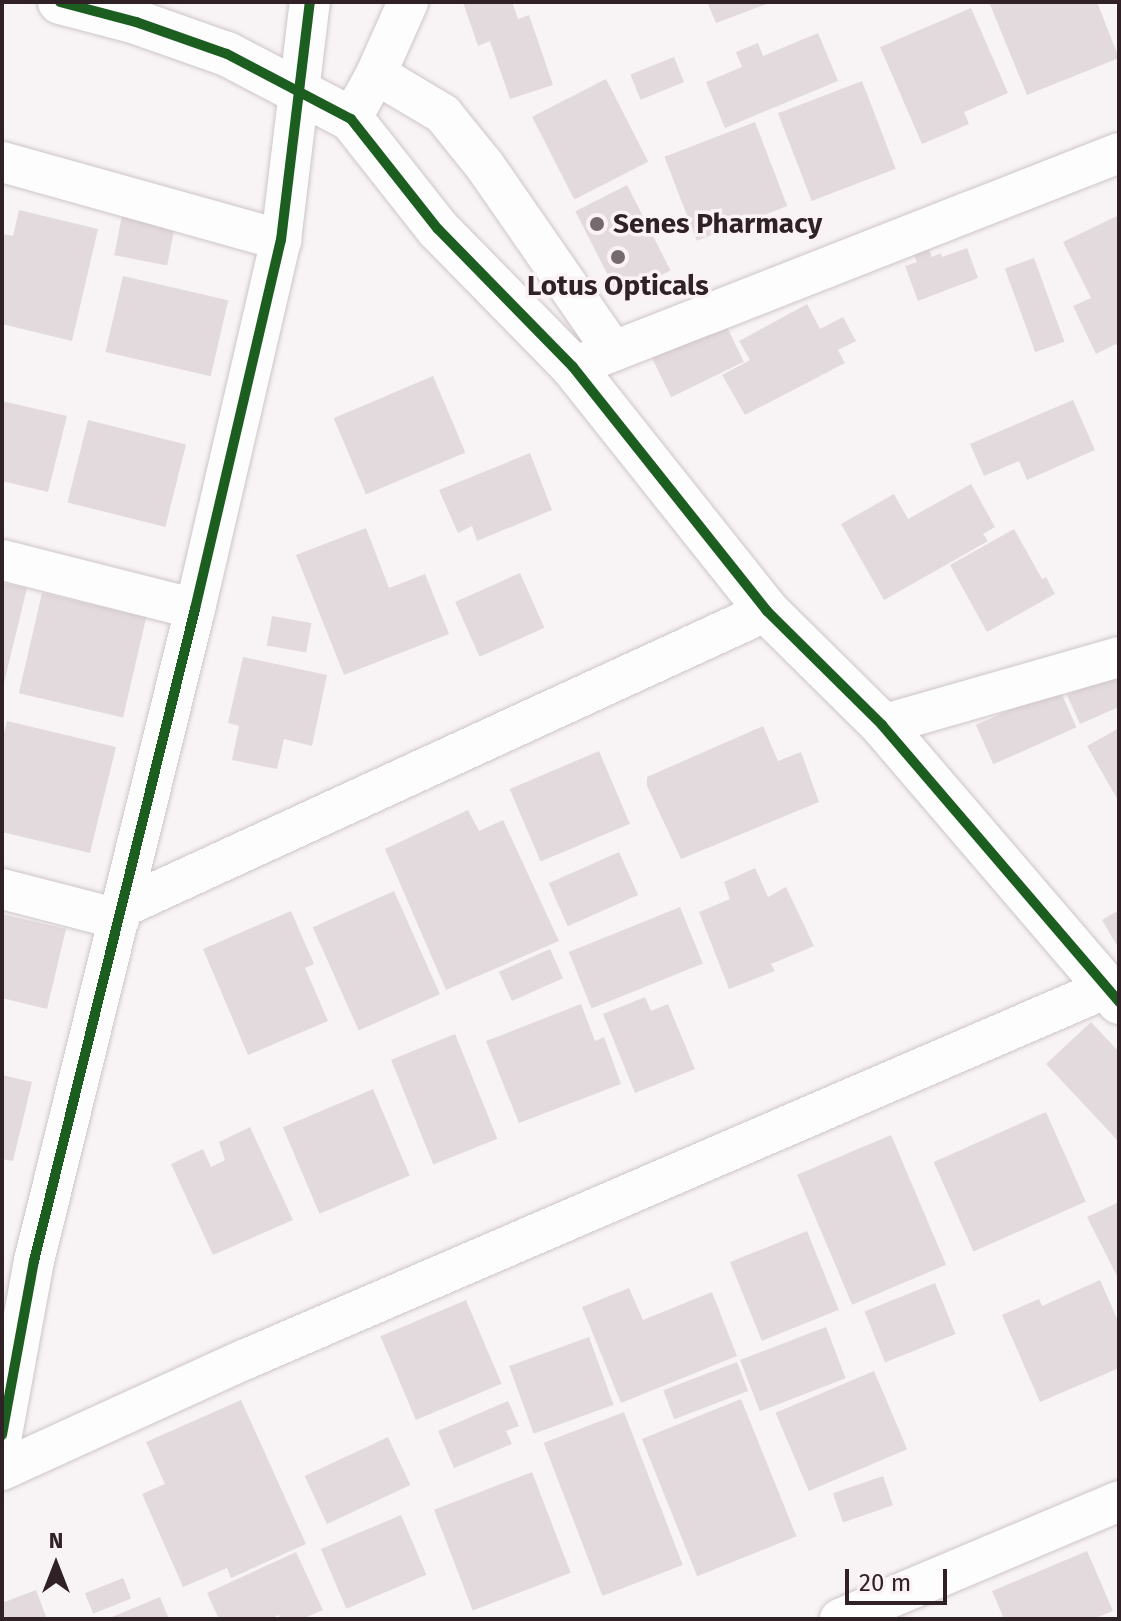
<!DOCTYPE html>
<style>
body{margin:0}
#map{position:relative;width:1121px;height:1621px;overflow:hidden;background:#f8f4f5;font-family:"Fira Sans",sans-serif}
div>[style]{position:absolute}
.building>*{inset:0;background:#e3dadd;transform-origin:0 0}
.roads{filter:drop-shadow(0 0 2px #cec5c7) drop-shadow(0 0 2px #cec5c7)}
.street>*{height:40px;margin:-20px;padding:0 20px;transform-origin:20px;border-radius:20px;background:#fefdfe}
.secondary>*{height:44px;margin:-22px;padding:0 22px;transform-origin:22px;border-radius:22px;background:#fefdfe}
.cycleway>*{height:10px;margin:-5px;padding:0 5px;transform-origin:5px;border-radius:5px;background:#1b5e20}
.dots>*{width:22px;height:22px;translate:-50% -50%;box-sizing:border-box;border:4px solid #faf2f4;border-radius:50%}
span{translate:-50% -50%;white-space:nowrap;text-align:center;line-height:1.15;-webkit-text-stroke:7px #faf2f4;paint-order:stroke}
.poi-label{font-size:28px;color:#2f2125;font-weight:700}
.left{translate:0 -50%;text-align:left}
.frame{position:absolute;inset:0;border:4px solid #2f2125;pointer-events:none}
.north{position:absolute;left:16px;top:1525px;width:80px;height:80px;-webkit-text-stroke:6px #faf2f4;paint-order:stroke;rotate:0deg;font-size:22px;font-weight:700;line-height:32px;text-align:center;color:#2f2125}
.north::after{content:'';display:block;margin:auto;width:28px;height:36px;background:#2f2125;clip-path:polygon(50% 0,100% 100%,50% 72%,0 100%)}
.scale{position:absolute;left:845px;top:1569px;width:102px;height:36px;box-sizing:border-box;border:4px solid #2f2125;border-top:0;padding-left:10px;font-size:24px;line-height:28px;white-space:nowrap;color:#2f2125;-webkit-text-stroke:6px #faf2f4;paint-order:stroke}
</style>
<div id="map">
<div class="building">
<div style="clip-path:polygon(463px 2px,512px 2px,518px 19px,529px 15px,553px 85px,510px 99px,490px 41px,478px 46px)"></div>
<div style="clip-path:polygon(707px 2px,772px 2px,716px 23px)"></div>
<div style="clip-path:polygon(989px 2px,1097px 2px,1119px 58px,1027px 95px)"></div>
<div style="clip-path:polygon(971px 8px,1008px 93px,964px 112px,969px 124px,922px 144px,880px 47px)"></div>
<div style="clip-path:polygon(818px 33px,838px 81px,725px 128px,706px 82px,742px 67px,736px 52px,758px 43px,763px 56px)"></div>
<div style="left:674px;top:57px;width:27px;height:47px;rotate:68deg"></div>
<div style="left:606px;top:79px;width:93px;height:83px;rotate:63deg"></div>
<div style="left:862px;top:81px;width:94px;height:90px;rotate:69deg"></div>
<div style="left:755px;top:122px;width:90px;height:97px;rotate:69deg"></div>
<div style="left:627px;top:185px;width:96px;height:58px;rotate:63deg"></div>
<div style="clip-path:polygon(19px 210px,98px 229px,72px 341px,2px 324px,2px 234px,13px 236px)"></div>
<div style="left:123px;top:210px;width:54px;height:46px;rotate:11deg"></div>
<div style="clip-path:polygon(1119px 215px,1119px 351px,1116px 344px,1096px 354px,1073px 306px,1091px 298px,1063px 242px)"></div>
<div style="clip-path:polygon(927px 245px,932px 257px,941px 253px,942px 257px,967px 248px,978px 278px,918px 301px,905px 266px,917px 262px,912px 251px)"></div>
<div style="left:1034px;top:258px;width:89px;height:31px;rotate:70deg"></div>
<div style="left:123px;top:276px;width:108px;height:78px;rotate:13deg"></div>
<div style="clip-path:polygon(807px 304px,820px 329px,843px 317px,856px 341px,838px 350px,845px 363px,745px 415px,722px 375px,750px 360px,739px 341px)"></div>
<div style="left:725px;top:323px;width:43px;height:81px;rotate:64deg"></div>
<div style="left:433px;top:376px;width:83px;height:108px;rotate:67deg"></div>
<div style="clip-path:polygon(1073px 400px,1095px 450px,1027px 480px,1019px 461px,984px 476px,970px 444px)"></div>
<div style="clip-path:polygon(2px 401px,67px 416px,48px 492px,2px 481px)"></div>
<div style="left:88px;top:420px;width:101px;height:85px;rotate:14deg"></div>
<div style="clip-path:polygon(530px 453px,552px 510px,477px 541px,472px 526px,458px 533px,439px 490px)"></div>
<div style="clip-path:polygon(971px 484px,995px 527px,983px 534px,988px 541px,884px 600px,841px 524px,894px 494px,908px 519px)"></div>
<div style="clip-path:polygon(366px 528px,389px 588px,425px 574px,449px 634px,344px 675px,296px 555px)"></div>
<div style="clip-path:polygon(1014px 529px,1042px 579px,1046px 577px,1055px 594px,987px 632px,950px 565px)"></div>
<div style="left:520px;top:573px;width:60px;height:71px;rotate:66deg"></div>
<div style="clip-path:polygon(2px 583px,27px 588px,3px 687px,2px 686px)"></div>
<div style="left:42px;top:593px;width:107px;height:103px;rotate:13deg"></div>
<div style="left:272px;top:616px;width:40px;height:30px;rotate:10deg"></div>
<div style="clip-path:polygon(243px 657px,327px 675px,312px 746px,284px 739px,277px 769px,232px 760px,239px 726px,228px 723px)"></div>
<div style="clip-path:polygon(1119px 671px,1119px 707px,1080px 724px,1067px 695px)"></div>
<div style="left:1059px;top:688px;width:43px;height:91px;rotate:66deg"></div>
<div style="clip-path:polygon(7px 721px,116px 747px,90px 853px,2px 832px,2px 741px)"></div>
<div style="clip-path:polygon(763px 726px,778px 761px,801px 752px,819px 802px,681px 859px,647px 786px,647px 777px)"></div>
<div style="clip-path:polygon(1119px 728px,1119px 802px,1087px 746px)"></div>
<div style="left:599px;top:751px;width:79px;height:97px;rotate:67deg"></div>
<div style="clip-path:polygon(468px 810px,479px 831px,503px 820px,559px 941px,446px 990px,385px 849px)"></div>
<div style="left:619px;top:852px;width:47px;height:77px;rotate:66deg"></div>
<div style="clip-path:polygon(755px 868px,768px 897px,786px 887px,814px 946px,771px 964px,775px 971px,729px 989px,699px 912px,730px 899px,724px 882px)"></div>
<div style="left:394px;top:891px;width:113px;height:89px;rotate:66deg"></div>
<div style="left:680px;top:907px;width:61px;height:120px;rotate:68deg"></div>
<div style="clip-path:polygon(1119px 910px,1119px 949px,1102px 920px)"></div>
<div style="clip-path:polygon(291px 911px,314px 964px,305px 968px,328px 1021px,248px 1055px,203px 949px)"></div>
<div style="clip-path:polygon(2px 914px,66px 929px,47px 1009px,2px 998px)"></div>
<div style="left:550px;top:949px;width:32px;height:56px;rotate:66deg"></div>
<div style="clip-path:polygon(645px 997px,651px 1011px,668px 1004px,695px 1069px,635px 1093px,603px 1014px)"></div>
<div style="clip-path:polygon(581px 1004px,595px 1041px,604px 1037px,621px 1084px,519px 1123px,486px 1041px)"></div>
<div style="clip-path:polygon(1091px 1022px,1119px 1052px,1119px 1142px,1046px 1064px)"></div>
<div style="left:455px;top:1034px;width:113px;height:69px;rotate:68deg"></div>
<div style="clip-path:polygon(2px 1075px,32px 1082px,13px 1161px,2px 1159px)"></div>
<div style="left:373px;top:1089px;width:94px;height:98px;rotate:67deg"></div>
<div style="left:1046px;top:1112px;width:98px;height:123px;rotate:66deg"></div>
<div style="clip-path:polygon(250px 1127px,293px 1220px,213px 1255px,171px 1164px,203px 1149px,211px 1167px,225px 1160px,219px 1142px)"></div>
<div style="left:891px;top:1135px;width:141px;height:102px;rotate:67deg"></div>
<div style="clip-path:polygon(1119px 1202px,1119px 1280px,1087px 1217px)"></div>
<div style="left:807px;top:1231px;width:85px;height:83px;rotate:68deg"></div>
<div style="clip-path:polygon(1100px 1280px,1119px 1323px,1119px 1368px,1040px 1402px,1002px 1315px,1039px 1299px,1042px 1306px)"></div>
<div style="left:935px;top:1283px;width:55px;height:76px;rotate:68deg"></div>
<div style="clip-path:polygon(629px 1288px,643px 1320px,712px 1292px,737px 1356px,621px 1403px,582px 1307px)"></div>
<div style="left:466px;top:1300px;width:91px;height:93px;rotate:67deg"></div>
<div style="left:826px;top:1327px;width:55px;height:92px;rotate:69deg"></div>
<div style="left:589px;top:1337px;width:72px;height:85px;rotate:70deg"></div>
<div style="left:737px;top:1362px;width:31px;height:79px;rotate:69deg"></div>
<div style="left:874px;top:1371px;width:85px;height:107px;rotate:67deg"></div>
<div style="left:741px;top:1399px;width:148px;height:107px;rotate:68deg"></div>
<div style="clip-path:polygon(241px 1400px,306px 1544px,231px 1578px,227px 1568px,183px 1587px,142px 1494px,165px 1484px,146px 1442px)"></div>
<div style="clip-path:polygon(508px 1401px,519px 1426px,506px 1431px,512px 1444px,454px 1468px,438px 1431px)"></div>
<div style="left:624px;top:1412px;width:164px;height:86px;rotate:69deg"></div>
<div style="left:388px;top:1437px;width:53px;height:92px;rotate:65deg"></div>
<div style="left:532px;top:1472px;width:108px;height:105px;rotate:69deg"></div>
<div style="left:883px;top:1476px;width:31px;height:53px;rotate:71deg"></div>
<div style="left:401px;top:1515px;width:65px;height:87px;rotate:67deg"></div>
<div style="clip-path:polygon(1087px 1551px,1113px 1611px,1093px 1619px,1004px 1619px,992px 1591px)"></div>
<div style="clip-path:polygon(296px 1552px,323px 1610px,302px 1619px,280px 1619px,279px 1615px,270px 1619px,219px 1619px,207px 1593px)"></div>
<div style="left:123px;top:1578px;width:22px;height:41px;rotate:68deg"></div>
<div style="clip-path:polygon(36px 1590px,47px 1619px,5px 1619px,2px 1603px)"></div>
<div style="clip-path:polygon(160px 1597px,169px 1619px,107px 1619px)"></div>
</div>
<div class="roads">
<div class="street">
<div style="left:376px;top:74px;width:78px;rotate:30.8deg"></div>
<div style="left:443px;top:114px;width:67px;rotate:51.1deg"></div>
<div style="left:485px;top:166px;width:225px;rotate:55.3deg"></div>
<div style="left:351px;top:119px;width:51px;rotate:-60.9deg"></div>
<div style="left:376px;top:74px;width:79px;rotate:-66deg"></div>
<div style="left:2px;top:162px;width:290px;rotate:15.6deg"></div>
<div style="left:573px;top:367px;width:586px;rotate:-21.4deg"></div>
<div style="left:2px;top:560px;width:199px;rotate:14.2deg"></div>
<div style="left:882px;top:725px;width:247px;rotate:-16deg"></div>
<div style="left:2px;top:889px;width:121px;rotate:14.4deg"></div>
<div style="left:121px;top:908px;width:711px;rotate:-24.69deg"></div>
<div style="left:2px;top:1435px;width:177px;rotate:-79.6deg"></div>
<div style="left:34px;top:1261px;width:672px;rotate:-76.13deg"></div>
<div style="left:195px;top:609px;width:379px;rotate:-76.9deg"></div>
<div style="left:281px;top:240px;width:240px;rotate:-83.1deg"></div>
<div style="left:2px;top:1470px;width:268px;rotate:-24.5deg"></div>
<div style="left:246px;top:1359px;width:938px;rotate:-23.31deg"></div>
<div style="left:840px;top:1619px;width:303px;rotate:-22.9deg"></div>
</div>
<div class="secondary">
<div style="left:60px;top:2px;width:79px;rotate:14.7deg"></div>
<div style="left:136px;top:22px;width:96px;rotate:19.4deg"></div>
<div style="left:227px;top:54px;width:140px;rotate:27.7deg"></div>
<div style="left:351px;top:119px;width:140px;rotate:51.7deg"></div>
<div style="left:438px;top:229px;width:193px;rotate:45.6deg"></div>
<div style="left:573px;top:367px;width:312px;rotate:51.5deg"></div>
<div style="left:767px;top:611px;width:162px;rotate:44.7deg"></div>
<div style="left:882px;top:725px;width:365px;rotate:49.4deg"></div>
</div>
</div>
<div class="cycleway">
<div style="left:60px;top:2px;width:79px;rotate:14.7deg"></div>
<div style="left:136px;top:22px;width:96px;rotate:19.4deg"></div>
<div style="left:227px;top:54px;width:140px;rotate:27.7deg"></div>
<div style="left:351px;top:119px;width:140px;rotate:51.7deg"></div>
<div style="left:438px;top:229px;width:193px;rotate:45.6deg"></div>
<div style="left:573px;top:367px;width:312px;rotate:51.5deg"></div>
<div style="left:767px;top:611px;width:162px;rotate:44.7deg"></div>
<div style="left:882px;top:725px;width:365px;rotate:49.4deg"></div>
<div style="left:2px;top:1435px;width:177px;rotate:-79.6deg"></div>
<div style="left:34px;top:1261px;width:672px;rotate:-76.13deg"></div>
<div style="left:195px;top:609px;width:379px;rotate:-76.9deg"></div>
<div style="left:281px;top:240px;width:240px;rotate:-83.1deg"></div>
</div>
<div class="dots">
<div style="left:597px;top:224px;background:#756b6e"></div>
<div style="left:618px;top:257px;background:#756b6e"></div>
</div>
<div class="poi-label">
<span class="left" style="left:613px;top:224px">Senes Pharmacy</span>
<span style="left:618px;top:286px">Lotus Opticals</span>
</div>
<div class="frame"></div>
<div class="north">N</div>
<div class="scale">20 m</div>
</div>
